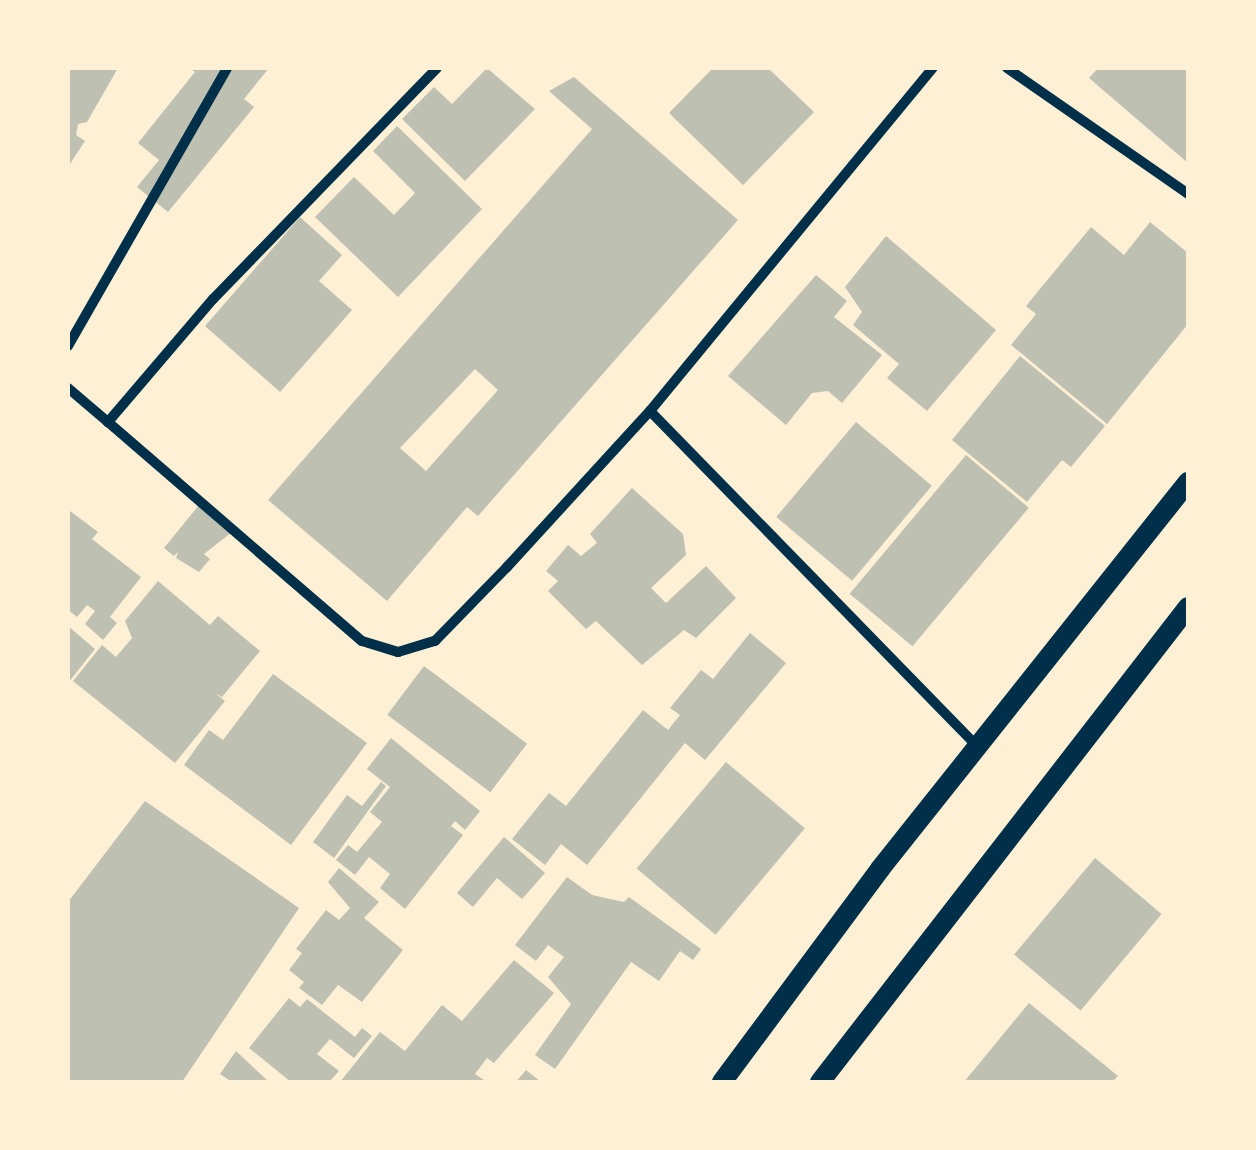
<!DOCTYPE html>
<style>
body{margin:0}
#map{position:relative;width:1256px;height:1150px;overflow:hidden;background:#fdf0d5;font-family:Montserrat,sans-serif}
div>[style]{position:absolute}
.building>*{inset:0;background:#bec0b2;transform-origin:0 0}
.minor>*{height:10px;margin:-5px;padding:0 5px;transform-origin:5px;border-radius:5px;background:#003049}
.secondary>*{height:20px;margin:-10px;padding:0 10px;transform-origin:10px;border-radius:10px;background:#003049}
span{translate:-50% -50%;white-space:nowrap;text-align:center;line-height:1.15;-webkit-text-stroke:10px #fdf0d5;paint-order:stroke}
.frame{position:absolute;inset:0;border:70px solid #fdf0d5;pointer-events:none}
</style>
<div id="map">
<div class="building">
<div style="clip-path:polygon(68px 68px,118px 68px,87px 122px,78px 124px,76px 135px,85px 141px,68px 167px)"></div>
<div style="clip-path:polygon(189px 68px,269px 68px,244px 99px,254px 107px,168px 212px,137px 187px,159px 160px,138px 143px,195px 72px)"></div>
<div style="clip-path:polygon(487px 68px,535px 109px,465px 181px,402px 119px,434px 87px,452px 104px)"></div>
<div style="clip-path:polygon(713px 68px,768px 68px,814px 112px,743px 185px,669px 113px)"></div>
<div style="clip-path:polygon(1098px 68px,1188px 68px,1188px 163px,1089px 78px)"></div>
<div style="clip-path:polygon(evenodd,574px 77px,738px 220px,478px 516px,467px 507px,387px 601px,268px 500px,592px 129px,549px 91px,574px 77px,475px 369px,498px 390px,426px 471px,400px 448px,475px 369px)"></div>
<div style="clip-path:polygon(397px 126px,482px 209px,398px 297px,315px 217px,354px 177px,394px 215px,415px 193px,373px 151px)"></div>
<div style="clip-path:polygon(300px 217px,342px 255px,319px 281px,352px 310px,280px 392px,205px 326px)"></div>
<div style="clip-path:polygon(1150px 222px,1188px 253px,1188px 324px,1107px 424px,1011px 345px,1036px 314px,1026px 306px,1091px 227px,1124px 255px)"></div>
<div style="clip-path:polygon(886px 236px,996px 330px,927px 411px,887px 378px,899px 364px,853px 325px,862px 312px,845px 287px)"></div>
<div style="clip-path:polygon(816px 275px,847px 301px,834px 317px,882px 355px,842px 403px,828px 391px,812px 393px,786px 425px,728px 376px)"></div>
<div style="clip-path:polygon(1020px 356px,1105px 426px,1071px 467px,1062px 460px,1027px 502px,952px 440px)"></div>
<div style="left:856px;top:422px;width:99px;height:124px;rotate:40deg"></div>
<div style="left:966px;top:455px;width:82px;height:181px;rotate:40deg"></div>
<div style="clip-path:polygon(632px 488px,683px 534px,686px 555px,651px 588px,666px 603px,706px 566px,736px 598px,696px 638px,684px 630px,642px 665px,596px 621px,586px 629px,548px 591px,558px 581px,546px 571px,568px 545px,581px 556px,597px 543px,590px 534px)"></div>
<div style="clip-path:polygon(199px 505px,232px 532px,204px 554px,210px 559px,199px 572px,176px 558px,178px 552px,174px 556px,164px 548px)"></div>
<div style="clip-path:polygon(70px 511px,98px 532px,92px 539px,141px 577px,110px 617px,117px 623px,103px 640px,85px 624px,95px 611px,87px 605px,77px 617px,68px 610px)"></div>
<div style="clip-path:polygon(158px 581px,210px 625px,218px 616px,260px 651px,222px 697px,215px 693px,225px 701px,175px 763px,73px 681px,102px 645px,116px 657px,132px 638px,125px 621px)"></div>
<div style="clip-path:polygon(68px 626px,95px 649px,68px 683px)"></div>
<div style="clip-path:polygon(750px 633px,786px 663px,705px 760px,685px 743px,587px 865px,561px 844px,545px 865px,512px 839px,549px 793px,566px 806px,643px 710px,668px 730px,680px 715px,670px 708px,701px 670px,713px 679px)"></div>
<div style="left:424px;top:666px;width:129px;height:61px;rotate:37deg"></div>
<div style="clip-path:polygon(273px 674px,367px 743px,291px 845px,184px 765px,209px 730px,223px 740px)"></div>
<div style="clip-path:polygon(391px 738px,480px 811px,465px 830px,455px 821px,451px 826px,463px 835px,405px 909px,380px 888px,390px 874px,369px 857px,355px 875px,336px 860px,348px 845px,357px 852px,382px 822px,370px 812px,390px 787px,367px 769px)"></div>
<div style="left:726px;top:762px;width:103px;height:139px;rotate:40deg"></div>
<div style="clip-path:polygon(381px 782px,386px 786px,334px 858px,313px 842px,347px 795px,362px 806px)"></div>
<div style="clip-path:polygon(145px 801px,299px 908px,182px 1082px,68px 1082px,68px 902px)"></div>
<div style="clip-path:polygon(504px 837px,545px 873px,522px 899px,497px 878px,473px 907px,457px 893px)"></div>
<div style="left:1095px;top:858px;width:87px;height:126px;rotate:40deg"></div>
<div style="clip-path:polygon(339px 868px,379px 902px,364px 918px,403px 950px,362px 1002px,338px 985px,322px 1005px,299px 988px,304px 982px,289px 970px,302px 953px,296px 949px,326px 910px,339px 920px,350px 908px,328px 882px)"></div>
<div style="clip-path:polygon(567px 877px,592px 895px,624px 902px,629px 897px,701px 949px,693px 960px,680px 951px,659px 981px,631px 962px,555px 1069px,535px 1055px,571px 1004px,548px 977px,564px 957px,548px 945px,536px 961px,515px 945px)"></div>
<div style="clip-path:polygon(514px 960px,554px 993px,494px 1063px,487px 1058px,475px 1074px,487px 1082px,340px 1082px,380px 1032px,405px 1051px,442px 1005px,462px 1021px)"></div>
<div style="clip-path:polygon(289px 998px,300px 1007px,307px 999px,355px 1037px,362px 1028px,372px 1036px,354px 1058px,330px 1039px,317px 1054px,339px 1071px,329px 1082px,291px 1082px,249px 1048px)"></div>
<div style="clip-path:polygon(1029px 1003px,1118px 1076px,1112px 1082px,964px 1082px)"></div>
<div style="clip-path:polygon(236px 1051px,269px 1082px,232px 1082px,220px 1074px)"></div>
<div style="clip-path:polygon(526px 1070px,541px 1082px,516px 1082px)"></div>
</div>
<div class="minor">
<div style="left:437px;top:68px;width:322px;rotate:134.1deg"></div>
<div style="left:213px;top:299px;width:162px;rotate:130.5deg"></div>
<div style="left:108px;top:422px;width:335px;rotate:40.8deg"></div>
<div style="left:362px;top:641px;width:38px;rotate:17deg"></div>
<div style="left:398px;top:652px;width:39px;rotate:-17deg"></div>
<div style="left:435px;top:641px;width:103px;rotate:-45.8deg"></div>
<div style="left:507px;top:567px;width:212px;rotate:-47.5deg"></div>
<div style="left:650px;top:411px;width:445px;rotate:-50.5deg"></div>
<div style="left:1007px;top:68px;width:221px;rotate:34.8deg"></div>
<div style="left:68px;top:346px;width:320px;rotate:-60.2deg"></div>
<div style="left:68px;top:388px;width:52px;rotate:40.4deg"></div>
<div style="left:650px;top:411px;width:470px;rotate:45.7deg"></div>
</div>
<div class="secondary">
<div style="left:722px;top:1082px;width:265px;rotate:-53.4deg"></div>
<div style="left:880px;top:869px;width:495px;rotate:-51.5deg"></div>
<div style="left:820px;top:1082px;width:601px;rotate:-52.23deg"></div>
</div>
<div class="frame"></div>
</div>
